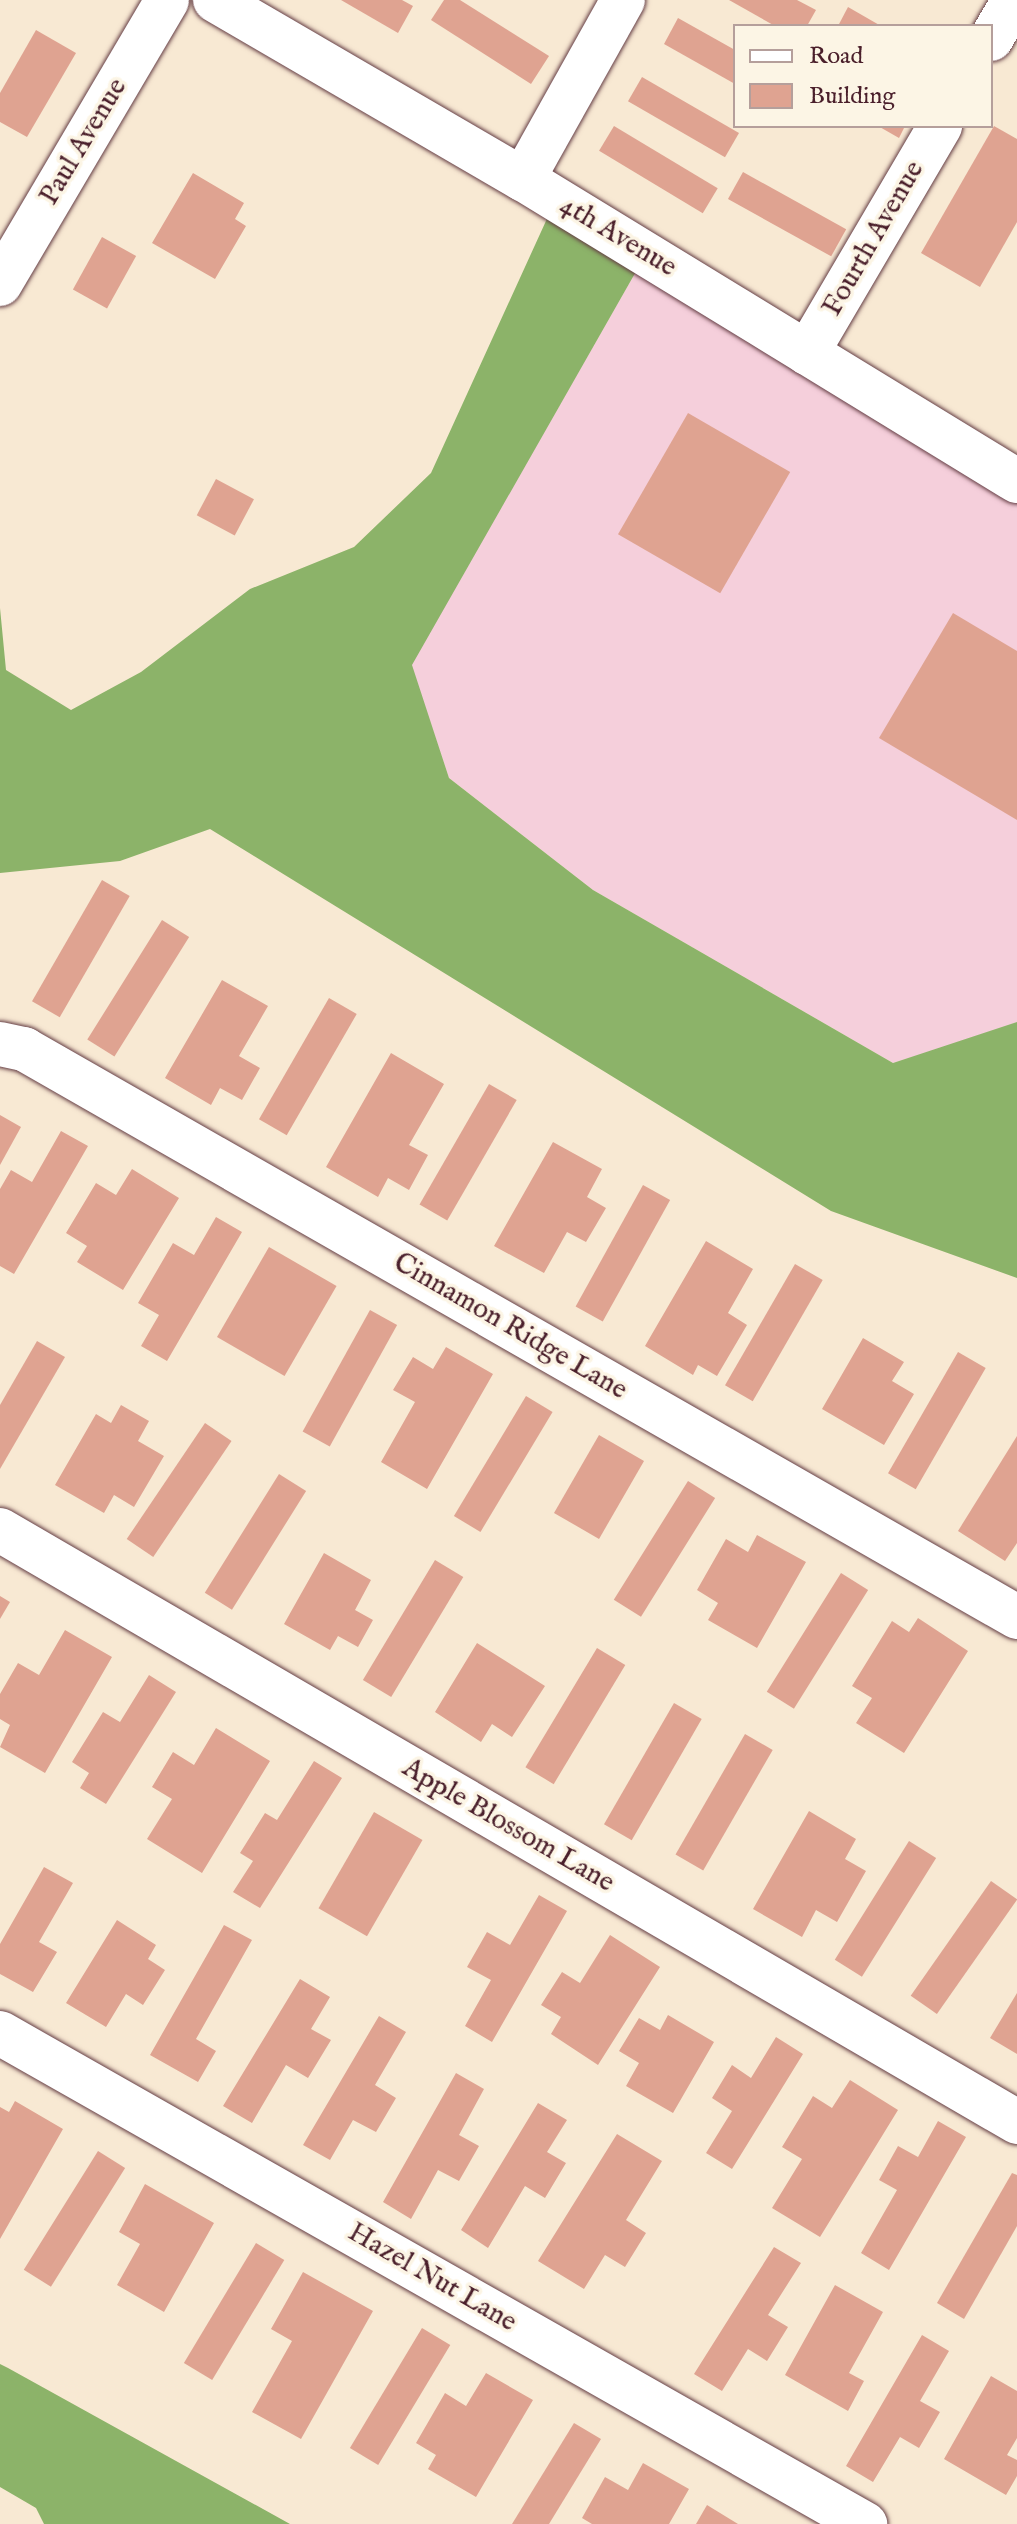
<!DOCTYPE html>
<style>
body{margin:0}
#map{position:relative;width:1017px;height:2524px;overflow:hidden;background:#f8e9d3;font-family:"IM FELL English",serif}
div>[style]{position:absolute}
.built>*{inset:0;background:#f5cfdb}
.forest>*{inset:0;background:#8cb369}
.building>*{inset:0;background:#dfa391;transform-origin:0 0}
.roads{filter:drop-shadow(0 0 2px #643d44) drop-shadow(0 0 2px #643d44)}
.minor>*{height:44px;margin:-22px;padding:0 22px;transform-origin:22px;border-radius:22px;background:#fff}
span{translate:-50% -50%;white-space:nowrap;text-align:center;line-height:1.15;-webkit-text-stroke:7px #fcf5e5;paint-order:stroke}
.street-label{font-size:28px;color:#4a1f2b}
.legend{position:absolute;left:733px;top:24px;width:260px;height:104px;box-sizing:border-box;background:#fcf5e5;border:2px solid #b59f9b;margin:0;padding:10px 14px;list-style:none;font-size:24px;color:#4a1f2b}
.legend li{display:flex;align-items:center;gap:16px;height:40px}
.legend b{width:40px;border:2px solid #b59f9b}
</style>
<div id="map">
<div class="built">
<div style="clip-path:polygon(646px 254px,1017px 481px,1017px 1022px,1008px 1028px,893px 1063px,593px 890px,449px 778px,411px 665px)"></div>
</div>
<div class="forest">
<div style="clip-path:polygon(556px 199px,646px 254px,412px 665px,449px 778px,593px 890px,893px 1063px,1017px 1022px,1017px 1278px,831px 1211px,210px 829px,120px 861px,0 873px,0 608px,6px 670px,71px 710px,141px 672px,250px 589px,354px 547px,431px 473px)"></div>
<div style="clip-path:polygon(0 2364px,8px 2368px,290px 2524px,44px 2524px,36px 2508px,0 2487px)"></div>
</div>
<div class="building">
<div style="clip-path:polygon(341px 0,402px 0,413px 6px,398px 33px)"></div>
<div style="clip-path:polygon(444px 0,460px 0,549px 56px,531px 84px,431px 20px)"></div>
<div style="clip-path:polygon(729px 0,797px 0,816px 10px,807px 26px,775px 26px)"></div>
<div style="clip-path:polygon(848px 7px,881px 26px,838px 26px)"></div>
<div style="clip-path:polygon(678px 18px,735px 50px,735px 84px,664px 44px)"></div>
<div style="clip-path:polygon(36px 30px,76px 53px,27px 137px,0 122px,0 93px)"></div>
<div style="left:642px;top:77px;width:112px;height:28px;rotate:30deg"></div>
<div style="left:614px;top:126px;width:121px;height:29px;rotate:31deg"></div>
<div style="clip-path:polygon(878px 126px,905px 126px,899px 138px)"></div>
<div style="clip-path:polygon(994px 126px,1017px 139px,1017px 222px,980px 287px,921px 253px)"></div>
<div style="left:743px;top:172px;width:118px;height:31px;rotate:29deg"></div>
<div style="clip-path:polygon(193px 173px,244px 203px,235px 219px,246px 226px,215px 279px,152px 243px)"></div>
<div style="left:102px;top:237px;width:39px;height:60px;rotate:29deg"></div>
<div style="left:688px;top:413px;width:118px;height:140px;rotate:30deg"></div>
<div style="left:216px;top:479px;width:43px;height:41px;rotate:28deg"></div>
<div style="clip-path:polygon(953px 613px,1017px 651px,1017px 820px,879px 738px)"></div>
<div style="left:102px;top:880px;width:32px;height:140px;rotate:30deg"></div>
<div style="left:162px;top:920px;width:32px;height:141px;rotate:32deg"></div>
<div style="clip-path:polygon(222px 980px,268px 1006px,239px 1056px,260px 1068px,242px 1100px,220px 1088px,211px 1105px,165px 1078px)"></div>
<div style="left:329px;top:998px;width:32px;height:140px;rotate:30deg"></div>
<div style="clip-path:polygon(391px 1053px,444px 1084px,409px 1145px,428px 1155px,409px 1190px,388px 1178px,378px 1197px,326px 1167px)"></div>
<div style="left:489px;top:1084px;width:32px;height:139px;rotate:30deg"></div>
<div style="clip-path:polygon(0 1115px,21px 1127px,0 1165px)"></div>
<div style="clip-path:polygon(61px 1131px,88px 1146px,14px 1274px,0 1266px,0 1189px,11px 1170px,32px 1182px)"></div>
<div style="clip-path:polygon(553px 1142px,602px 1169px,587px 1197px,606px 1208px,586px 1242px,567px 1232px,544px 1273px,494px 1246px)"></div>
<div style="clip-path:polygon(132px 1169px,179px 1198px,123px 1290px,77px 1262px,87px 1246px,66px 1233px,96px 1183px,116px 1195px)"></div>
<div style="left:643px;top:1185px;width:31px;height:139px;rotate:29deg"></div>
<div style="clip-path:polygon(216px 1217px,242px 1232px,167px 1361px,141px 1346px,159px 1315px,138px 1303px,173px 1243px,194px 1255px)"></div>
<div style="clip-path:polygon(706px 1241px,753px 1269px,728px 1313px,747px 1325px,717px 1376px,698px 1365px,693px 1375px,645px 1346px)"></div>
<div style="left:269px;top:1247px;width:78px;height:104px;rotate:30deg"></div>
<div style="left:795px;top:1264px;width:32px;height:140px;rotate:30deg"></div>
<div style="left:370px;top:1310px;width:31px;height:139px;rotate:29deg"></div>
<div style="clip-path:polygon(863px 1338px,904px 1362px,892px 1381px,914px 1394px,884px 1445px,822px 1409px)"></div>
<div style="clip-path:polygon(37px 1341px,65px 1357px,0 1469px,0 1405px)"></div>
<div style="clip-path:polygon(446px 1347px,493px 1374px,427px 1489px,381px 1462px,415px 1402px,393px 1390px,413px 1357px,433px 1369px)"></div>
<div style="left:958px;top:1352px;width:32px;height:140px;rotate:30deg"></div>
<div style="left:526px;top:1396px;width:31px;height:140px;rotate:31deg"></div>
<div style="clip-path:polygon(121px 1405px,149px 1421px,138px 1441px,164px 1456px,134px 1507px,114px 1495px,104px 1513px,55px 1485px,96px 1414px,111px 1423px)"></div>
<div style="left:205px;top:1423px;width:32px;height:140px;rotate:34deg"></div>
<div style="left:599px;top:1435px;width:52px;height:90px;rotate:30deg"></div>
<div style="clip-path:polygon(1017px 1436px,1017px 1543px,1005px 1561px,958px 1531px)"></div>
<div style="left:279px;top:1474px;width:32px;height:140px;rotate:32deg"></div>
<div style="left:688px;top:1481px;width:32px;height:140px;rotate:32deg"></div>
<div style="clip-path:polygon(757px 1535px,806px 1562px,757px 1648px,708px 1620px,718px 1603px,697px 1590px,726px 1539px,748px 1552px)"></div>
<div style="clip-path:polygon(324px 1553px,371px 1580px,355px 1610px,373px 1620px,358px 1647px,338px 1636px,330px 1650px,284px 1624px)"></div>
<div style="left:435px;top:1560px;width:33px;height:140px;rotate:31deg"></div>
<div style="left:841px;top:1573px;width:32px;height:140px;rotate:32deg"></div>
<div style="clip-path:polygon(0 1596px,10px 1602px,0 1619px)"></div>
<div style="clip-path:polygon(918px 1618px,968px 1651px,904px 1753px,856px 1723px,872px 1698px,852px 1686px,892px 1621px,909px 1632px)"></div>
<div style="clip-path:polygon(65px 1630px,112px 1657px,45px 1773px,0 1747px,10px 1725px,0 1719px,0 1694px,18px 1663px,39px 1675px)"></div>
<div style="clip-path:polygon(477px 1643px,545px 1686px,512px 1737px,492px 1724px,481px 1742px,435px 1712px)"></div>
<div style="left:597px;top:1648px;width:33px;height:139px;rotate:31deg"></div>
<div style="clip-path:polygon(149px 1675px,176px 1692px,106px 1804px,80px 1788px,89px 1773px,72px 1762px,103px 1712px,120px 1722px)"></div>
<div style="left:674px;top:1703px;width:32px;height:140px;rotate:30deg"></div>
<div style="clip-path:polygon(216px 1728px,270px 1761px,202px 1873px,147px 1839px,172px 1799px,152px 1787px,173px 1752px,194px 1765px)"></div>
<div style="left:745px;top:1734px;width:32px;height:139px;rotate:30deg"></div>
<div style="clip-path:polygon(314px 1761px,342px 1778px,260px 1908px,233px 1892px,253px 1861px,240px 1853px,265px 1813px,277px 1820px)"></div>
<div style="clip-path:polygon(809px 1811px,856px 1839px,845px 1859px,866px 1871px,837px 1922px,816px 1910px,802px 1937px,753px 1909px)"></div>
<div style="left:374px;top:1812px;width:56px;height:111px;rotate:30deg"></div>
<div style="left:909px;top:1841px;width:32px;height:140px;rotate:32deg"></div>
<div style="clip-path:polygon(44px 1867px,73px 1883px,39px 1942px,57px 1952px,33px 1992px,0 1974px,0 1944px)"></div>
<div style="left:991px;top:1881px;width:32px;height:140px;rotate:35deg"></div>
<div style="clip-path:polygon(539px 1895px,567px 1911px,492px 2042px,465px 2026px,491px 1980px,467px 1967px,487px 1932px,510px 1945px)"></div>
<div style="clip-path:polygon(117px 1920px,156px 1945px,148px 1959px,165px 1970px,143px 2005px,126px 1994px,106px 2027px,66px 2003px)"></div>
<div style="clip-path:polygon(224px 1925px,252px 1940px,196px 2039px,216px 2051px,198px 2082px,150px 2055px)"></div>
<div style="clip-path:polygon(610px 1935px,660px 1967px,598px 2065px,551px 2034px,561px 2017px,541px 2005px,562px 1972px,580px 1983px)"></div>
<div style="clip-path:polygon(300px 1979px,330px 1997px,311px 2029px,331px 2040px,308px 2078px,286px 2065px,252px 2123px,223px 2106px)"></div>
<div style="clip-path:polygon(1017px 1993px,1017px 2054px,990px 2038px)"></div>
<div style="clip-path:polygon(668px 2015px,714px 2042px,673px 2113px,626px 2086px,639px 2063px,619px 2051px,639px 2018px,660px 2030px)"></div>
<div style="clip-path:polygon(379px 2016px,406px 2032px,375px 2085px,396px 2098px,376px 2132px,353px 2120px,330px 2160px,303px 2145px)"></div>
<div style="clip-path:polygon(776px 2037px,803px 2054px,732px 2169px,706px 2153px,732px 2111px,712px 2098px,732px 2065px,751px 2078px)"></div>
<div style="clip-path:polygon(456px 2073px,484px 2089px,459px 2135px,479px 2146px,459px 2181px,438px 2170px,411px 2219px,383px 2202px)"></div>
<div style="clip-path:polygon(850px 2080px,898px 2110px,820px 2237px,772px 2208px,802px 2159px,782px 2147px,813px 2096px,832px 2108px)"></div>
<div style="clip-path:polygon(15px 2101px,63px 2129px,0 2239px,0 2107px,9px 2112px)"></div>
<div style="clip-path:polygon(538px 2103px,567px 2120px,547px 2152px,566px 2163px,545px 2198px,525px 2186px,488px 2248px,461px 2230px)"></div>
<div style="clip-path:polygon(938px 2121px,966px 2137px,889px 2270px,861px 2253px,897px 2190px,879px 2180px,898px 2146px,918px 2157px)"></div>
<div style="clip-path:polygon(617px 2134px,662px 2161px,626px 2220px,646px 2233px,625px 2267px,605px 2255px,584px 2289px,538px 2261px)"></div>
<div style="left:98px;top:2151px;width:32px;height:140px;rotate:32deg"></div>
<div style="clip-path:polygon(1012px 2173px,1017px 2175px,1017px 2226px,964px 2319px,937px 2303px)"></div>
<div style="clip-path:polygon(145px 2184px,214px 2223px,164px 2312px,117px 2285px,140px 2244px,119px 2232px)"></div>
<div style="left:256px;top:2243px;width:33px;height:140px;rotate:31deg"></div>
<div style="clip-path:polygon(774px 2247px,801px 2263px,768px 2315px,788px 2327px,767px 2361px,748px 2349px,722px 2391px,694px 2374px)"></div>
<div style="clip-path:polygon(303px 2272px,373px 2311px,301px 2439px,252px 2412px,292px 2341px,271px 2329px)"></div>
<div style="clip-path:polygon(835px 2285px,883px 2312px,849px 2373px,864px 2381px,848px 2411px,785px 2375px)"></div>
<div style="left:422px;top:2328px;width:33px;height:140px;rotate:31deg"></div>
<div style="clip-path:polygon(922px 2335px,949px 2351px,920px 2401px,940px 2412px,919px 2448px,900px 2437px,873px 2482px,846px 2466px)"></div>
<div style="clip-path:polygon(486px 2373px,533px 2400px,476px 2497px,428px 2469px,436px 2455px,416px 2443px,445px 2393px,466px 2406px)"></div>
<div style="clip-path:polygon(991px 2376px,1017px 2391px,1017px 2438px,1007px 2455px,1017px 2460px,1017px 2476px,1006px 2495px,944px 2459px)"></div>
<div style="clip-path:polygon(574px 2423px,601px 2439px,549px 2524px,512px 2524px)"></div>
<div style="clip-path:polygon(643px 2463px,689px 2489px,669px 2524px,592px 2524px,582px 2518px,605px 2477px,628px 2490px)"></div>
<div style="clip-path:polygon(707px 2505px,738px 2524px,696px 2524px)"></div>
</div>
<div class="roads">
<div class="minor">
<div style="left:215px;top:0;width:356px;rotate:30.2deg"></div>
<div style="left:523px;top:179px;width:579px;rotate:31.44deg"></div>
<div style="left:991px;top:39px;width:45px;rotate:-59.5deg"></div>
<div style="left:523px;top:179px;width:205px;rotate:-60.8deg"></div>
<div style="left:0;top:284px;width:329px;rotate:-59.5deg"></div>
<div style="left:807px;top:353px;width:263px;rotate:-59.6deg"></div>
<div style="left:0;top:1044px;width:25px;rotate:12deg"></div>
<div style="left:24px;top:1049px;width:1144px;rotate:29.77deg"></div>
<div style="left:0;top:1530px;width:1177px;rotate:30.2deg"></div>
<div style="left:0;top:2033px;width:995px;rotate:29.58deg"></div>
</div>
</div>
<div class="street-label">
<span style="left:84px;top:142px;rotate:-59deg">Paul Avenue</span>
<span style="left:618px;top:237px;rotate:31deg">4th Avenue</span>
<span style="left:874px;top:239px;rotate:-60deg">Fourth Avenue</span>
<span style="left:510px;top:1327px;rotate:30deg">Cinnamon Ridge Lane</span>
<span style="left:508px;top:1826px;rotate:30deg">Apple Blossom Lane</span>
<span style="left:432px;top:2278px;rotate:30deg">Hazel Nut Lane</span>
</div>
<ul class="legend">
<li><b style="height:10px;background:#fff"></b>Road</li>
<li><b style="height:22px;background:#dfa391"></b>Building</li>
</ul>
</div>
